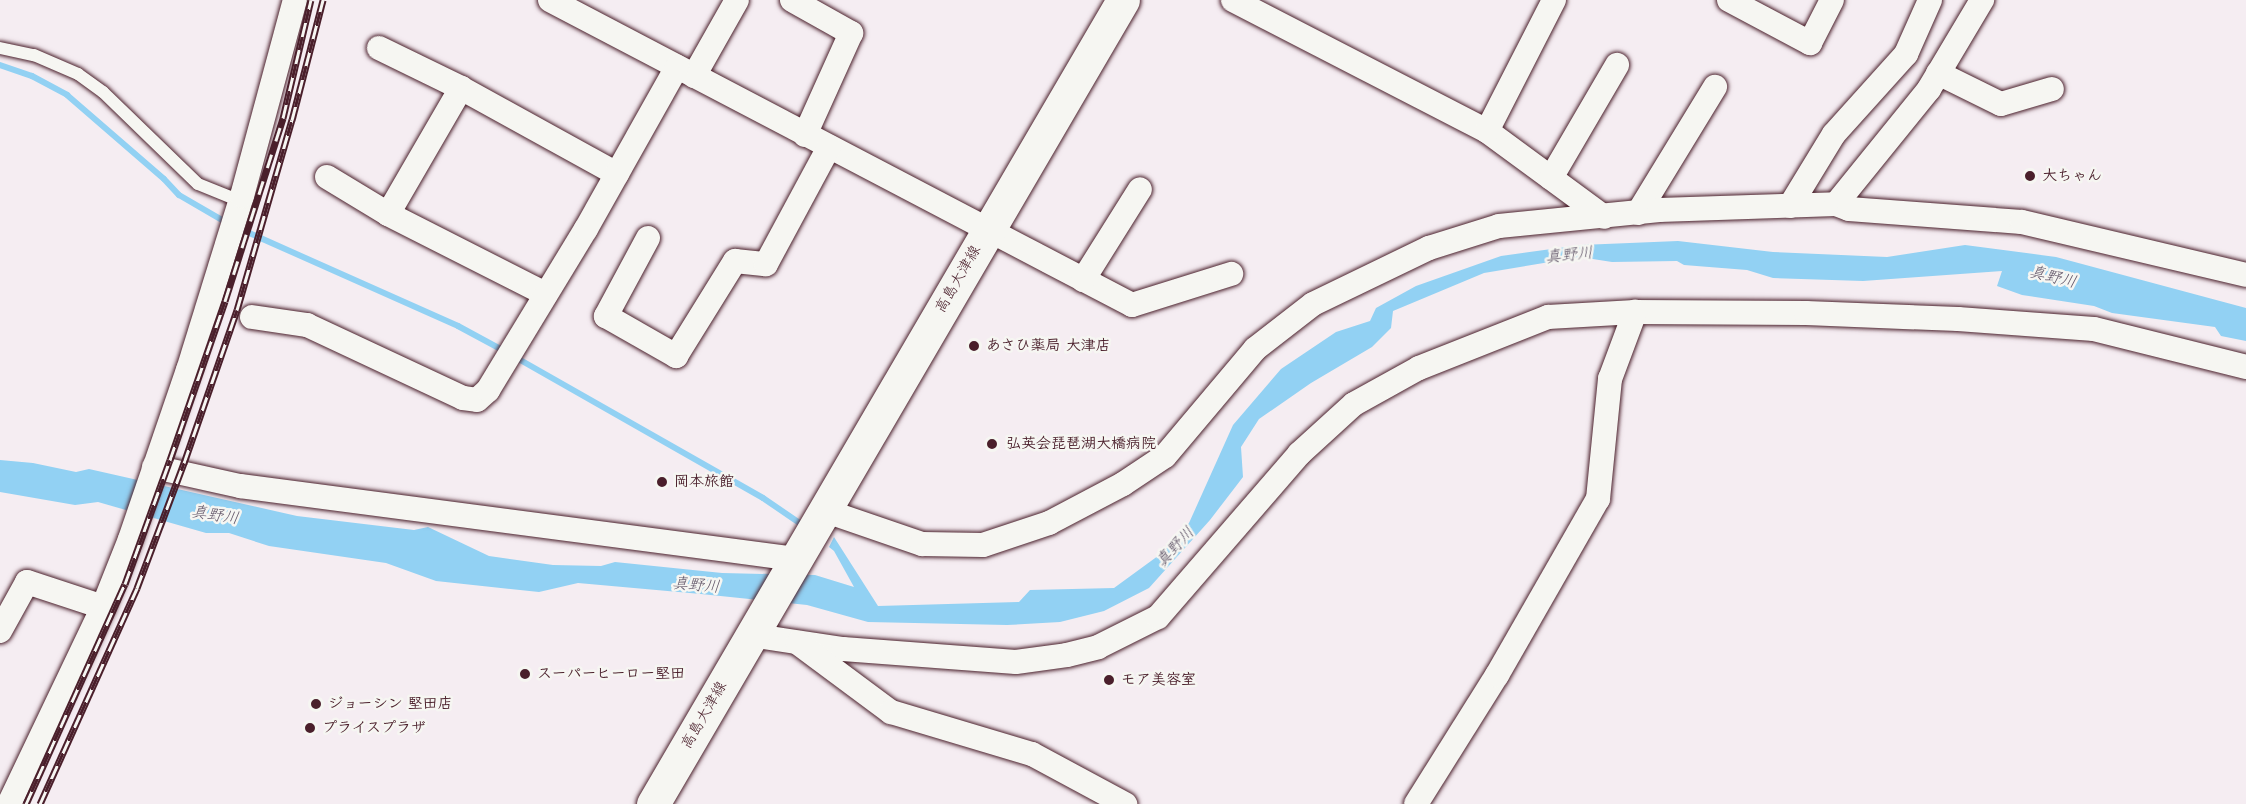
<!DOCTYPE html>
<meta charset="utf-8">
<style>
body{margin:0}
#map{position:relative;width:2246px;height:804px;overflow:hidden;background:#f5edf2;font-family:"Shantell Sans","Klee One",sans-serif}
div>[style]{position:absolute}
.water>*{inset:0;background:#92d1f3}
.stream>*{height:6px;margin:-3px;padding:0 3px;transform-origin:3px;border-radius:3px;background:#92d1f3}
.roads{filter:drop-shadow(0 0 2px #4a1f2b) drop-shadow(0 0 2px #4a1f2b)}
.lane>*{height:12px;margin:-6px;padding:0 6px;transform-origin:6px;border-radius:6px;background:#f6f6f2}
.street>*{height:24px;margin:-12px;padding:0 12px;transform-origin:12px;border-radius:12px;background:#f6f6f2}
.secondary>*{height:33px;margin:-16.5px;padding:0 16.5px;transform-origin:16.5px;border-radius:16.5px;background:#f6f6f2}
.rail>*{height:7px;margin-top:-3.5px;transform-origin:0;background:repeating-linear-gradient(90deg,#f6f6f2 0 14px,#4a1f2b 0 28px);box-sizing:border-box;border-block:2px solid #4a1f2b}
.dots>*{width:16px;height:16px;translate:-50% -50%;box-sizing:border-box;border:3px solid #f6f6f2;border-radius:50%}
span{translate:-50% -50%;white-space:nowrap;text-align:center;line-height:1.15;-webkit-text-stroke:5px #f6f6f2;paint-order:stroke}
.poi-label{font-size:15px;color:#4a1f2b;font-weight:700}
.left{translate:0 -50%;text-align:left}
.street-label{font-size:15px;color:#4a1f2b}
.water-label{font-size:16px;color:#605467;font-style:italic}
</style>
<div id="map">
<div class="water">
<div style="clip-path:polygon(1678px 241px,1773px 252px,1887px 257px,1965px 245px,2056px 257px,2246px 308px,2246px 341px,2221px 336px,2215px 327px,2112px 313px,2094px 306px,2022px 295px,1997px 286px,2002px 271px,1863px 281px,1773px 278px,1747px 270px,1684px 265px,1677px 261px,1612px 262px,1580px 257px,1484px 273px,1393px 311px,1391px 328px,1372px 347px,1311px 383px,1259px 419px,1241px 447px,1243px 477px,1210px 520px,1149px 588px,1104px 611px,1060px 622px,1007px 625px,868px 622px,807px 605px,701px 594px,578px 583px,539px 592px,436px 581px,386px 563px,269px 546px,229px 533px,206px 533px,98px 502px,75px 505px,0 492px,0 460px,33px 463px,76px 472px,89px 469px,297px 516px,414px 530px,428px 527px,489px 556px,553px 565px,601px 566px,615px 562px,722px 573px,815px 575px,854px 587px,834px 551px,829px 547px,834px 537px,878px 606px,1019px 602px,1030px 590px,1114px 588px,1162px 553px,1189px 523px,1233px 425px,1281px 369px,1336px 332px,1370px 321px,1376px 308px,1416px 286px,1501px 256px,1581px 245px)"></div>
</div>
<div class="stream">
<div style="left:0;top:65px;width:34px;rotate:19deg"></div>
<div style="left:32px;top:76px;width:40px;rotate:28deg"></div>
<div style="left:67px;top:95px;width:128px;rotate:40.9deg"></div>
<div style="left:164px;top:179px;width:22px;rotate:47deg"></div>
<div style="left:179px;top:195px;width:58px;rotate:30.1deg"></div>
<div style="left:238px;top:228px;width:241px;rotate:24deg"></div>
<div style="left:458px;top:326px;width:55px;rotate:28.4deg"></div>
<div style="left:515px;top:357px;width:285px;rotate:29.6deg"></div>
<div style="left:763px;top:498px;width:50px;rotate:34.3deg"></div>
</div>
<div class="roads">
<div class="lane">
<div style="left:0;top:48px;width:35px;rotate:12deg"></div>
<div style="left:34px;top:55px;width:48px;rotate:23.4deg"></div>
<div style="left:78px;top:74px;width:31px;rotate:36deg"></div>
<div style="left:103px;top:92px;width:132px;rotate:44.1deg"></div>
<div style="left:198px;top:184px;width:45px;rotate:22deg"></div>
</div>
<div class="street">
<div style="left:550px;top:0;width:657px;rotate:27.66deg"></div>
<div style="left:1132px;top:305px;width:104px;rotate:-17.4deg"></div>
<div style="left:792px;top:0;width:68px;rotate:29.2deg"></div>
<div style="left:851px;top:33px;width:112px;rotate:114.3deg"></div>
<div style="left:1233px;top:0;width:286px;rotate:27.3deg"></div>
<div style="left:1487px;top:131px;width:145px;rotate:36.3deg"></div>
<div style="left:1729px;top:0;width:92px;rotate:28deg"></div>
<div style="left:1810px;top:43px;width:48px;rotate:-62.9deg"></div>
<div style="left:379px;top:48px;width:91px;rotate:26deg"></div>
<div style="left:461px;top:88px;width:178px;rotate:28.9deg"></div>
<div style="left:1938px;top:73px;width:70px;rotate:26.2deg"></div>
<div style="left:2001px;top:104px;width:53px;rotate:-16.4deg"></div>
<div style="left:694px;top:76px;width:87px;rotate:-60.5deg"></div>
<div style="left:1487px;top:131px;width:147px;rotate:-62.9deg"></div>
<div style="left:327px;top:177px;width:71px;rotate:31.2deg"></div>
<div style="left:388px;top:214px;width:177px;rotate:26.9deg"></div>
<div style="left:1551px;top:178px;width:131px;rotate:-59.7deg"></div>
<div style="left:1836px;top:204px;width:148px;rotate:-51deg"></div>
<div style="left:1929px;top:89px;width:104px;rotate:-59.2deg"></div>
<div style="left:1790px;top:206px;width:84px;rotate:-58.6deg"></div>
<div style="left:1834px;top:134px;width:108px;rotate:-48deg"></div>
<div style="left:1906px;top:54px;width:59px;rotate:-66deg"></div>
<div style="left:1638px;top:213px;width:148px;rotate:-58.6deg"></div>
<div style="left:388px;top:214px;width:146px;rotate:-59.9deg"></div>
<div style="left:648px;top:238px;width:89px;rotate:118.3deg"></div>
<div style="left:606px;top:316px;width:81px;rotate:29.7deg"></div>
<div style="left:676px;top:356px;width:112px;rotate:-58.2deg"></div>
<div style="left:735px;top:261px;width:31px;rotate:6deg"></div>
<div style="left:766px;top:264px;width:133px;rotate:-61.7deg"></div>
<div style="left:1083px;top:280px;width:107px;rotate:-57.9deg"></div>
<div style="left:252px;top:317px;width:56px;rotate:8.3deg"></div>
<div style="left:307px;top:325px;width:172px;rotate:25.1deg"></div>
<div style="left:463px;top:398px;width:14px;rotate:8deg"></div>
<div style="left:477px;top:400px;width:15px;rotate:-42deg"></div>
<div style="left:488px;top:390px;width:188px;rotate:-58.7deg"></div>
<div style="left:586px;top:229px;width:186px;rotate:-60.7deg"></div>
<div style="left:154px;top:467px;width:88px;rotate:12.5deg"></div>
<div style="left:240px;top:486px;width:560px;rotate:7.49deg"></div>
<div style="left:823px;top:510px;width:105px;rotate:19deg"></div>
<div style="left:922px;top:544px;width:61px;rotate:0.9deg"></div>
<div style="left:983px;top:545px;width:70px;rotate:-18.4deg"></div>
<div style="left:1049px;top:523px;width:84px;rotate:-27.8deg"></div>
<div style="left:1123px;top:484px;width:50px;rotate:-33.7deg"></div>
<div style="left:1165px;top:456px;width:140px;rotate:-49.9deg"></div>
<div style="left:1255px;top:349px;width:73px;rotate:-37.8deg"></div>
<div style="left:1313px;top:304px;width:129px;rotate:-25.8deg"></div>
<div style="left:1429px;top:248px;width:73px;rotate:-17.4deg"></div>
<div style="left:1499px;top:226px;width:161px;rotate:-5.7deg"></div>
<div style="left:1659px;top:210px;width:177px;rotate:-1.9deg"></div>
<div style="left:1836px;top:204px;width:14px;rotate:21deg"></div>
<div style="left:1849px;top:209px;width:173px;rotate:4.3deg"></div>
<div style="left:2022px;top:222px;width:230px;rotate:13.3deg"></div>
<div style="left:0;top:631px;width:56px;rotate:-61.1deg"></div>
<div style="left:27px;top:582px;width:80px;rotate:18.2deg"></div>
<div style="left:750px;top:635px;width:94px;rotate:8.6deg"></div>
<div style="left:843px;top:649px;width:173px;rotate:4.3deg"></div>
<div style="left:1016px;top:662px;width:51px;rotate:-7.8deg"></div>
<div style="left:1067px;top:655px;width:32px;rotate:-14deg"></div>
<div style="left:1098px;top:647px;width:67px;rotate:-26.6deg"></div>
<div style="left:1158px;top:617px;width:216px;rotate:-49.1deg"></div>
<div style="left:1299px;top:454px;width:74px;rotate:-42.3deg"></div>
<div style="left:1354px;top:404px;width:74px;rotate:-29deg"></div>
<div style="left:1419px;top:368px;width:139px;rotate:-21.6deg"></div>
<div style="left:1548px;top:317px;width:87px;rotate:-3.3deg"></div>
<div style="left:1635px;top:312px;width:171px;rotate:0.3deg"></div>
<div style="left:1806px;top:313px;width:152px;rotate:2.3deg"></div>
<div style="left:1958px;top:319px;width:136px;rotate:4.2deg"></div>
<div style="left:2094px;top:329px;width:157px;rotate:14deg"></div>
<div style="left:798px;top:643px;width:116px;rotate:36.6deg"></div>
<div style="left:891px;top:712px;width:147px;rotate:16.6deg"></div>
<div style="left:1032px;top:754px;width:106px;rotate:28.3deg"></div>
<div style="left:9px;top:804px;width:218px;rotate:-64.5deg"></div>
<div style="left:103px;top:607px;width:73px;rotate:-68.3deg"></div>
<div style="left:130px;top:539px;width:179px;rotate:-71.1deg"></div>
<div style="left:188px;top:370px;width:182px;rotate:-72.8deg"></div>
<div style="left:242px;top:196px;width:203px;rotate:-74.9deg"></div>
<div style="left:1416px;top:804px;width:152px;rotate:-57.9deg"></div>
<div style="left:1497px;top:675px;width:203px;rotate:-60.2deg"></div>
<div style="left:1598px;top:499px;width:121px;rotate:-84.3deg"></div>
<div style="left:1610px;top:379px;width:72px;rotate:-69.5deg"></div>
</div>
<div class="secondary">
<div style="left:653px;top:804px;width:931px;rotate:-59.69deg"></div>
</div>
</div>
<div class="rail">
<div style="left:26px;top:804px;width:241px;rotate:-65.8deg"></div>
<div style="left:125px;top:584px;width:132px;rotate:-70.1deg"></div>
<div style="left:170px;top:460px;width:168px;rotate:-70.9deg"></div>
<div style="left:225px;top:301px;width:192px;rotate:-72.4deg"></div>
<div style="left:283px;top:118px;width:121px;rotate:-76.7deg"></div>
<div style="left:40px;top:804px;width:237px;rotate:-65.8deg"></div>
<div style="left:137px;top:588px;width:134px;rotate:-69.4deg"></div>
<div style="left:184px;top:463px;width:162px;rotate:-70.9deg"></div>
<div style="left:237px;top:310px;width:198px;rotate:-73.9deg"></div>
<div style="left:292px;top:120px;width:124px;rotate:-75.5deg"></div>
</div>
<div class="dots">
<div style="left:2030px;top:176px;background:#4a1f2b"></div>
<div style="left:974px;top:346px;background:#4a1f2b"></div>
<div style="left:992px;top:444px;background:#4a1f2b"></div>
<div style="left:662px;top:482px;background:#4a1f2b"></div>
<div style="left:525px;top:674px;background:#4a1f2b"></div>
<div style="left:1109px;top:680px;background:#4a1f2b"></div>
<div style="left:316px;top:704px;background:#4a1f2b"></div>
<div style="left:310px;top:728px;background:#4a1f2b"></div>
</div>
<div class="poi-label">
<span class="left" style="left:2042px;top:176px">大ちゃん</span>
<span class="left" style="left:986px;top:346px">あさひ薬局 大津店</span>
<span class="left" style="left:1006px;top:444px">弘英会琵琶湖大橋病院</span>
<span class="left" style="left:674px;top:482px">岡本旅館</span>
<span class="left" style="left:537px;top:674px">スーパーヒーロー堅田</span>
<span class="left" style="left:1121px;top:680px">モア美容室</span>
<span class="left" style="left:328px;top:704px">ジョーシン 堅田店</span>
<span class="left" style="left:322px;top:728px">プライスプラザ</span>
</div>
<div class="street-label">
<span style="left:958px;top:279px;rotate:-60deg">高島大津線</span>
<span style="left:704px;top:715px;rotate:-60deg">高島大津線</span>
</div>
<div class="water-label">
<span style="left:1569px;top:255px;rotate:-6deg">真野川</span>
<span style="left:2053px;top:277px;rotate:14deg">真野川</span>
<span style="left:215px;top:515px;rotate:9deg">真野川</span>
<span style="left:1175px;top:547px;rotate:-47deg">真野川</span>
<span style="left:696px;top:585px;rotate:5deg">真野川</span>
</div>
</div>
